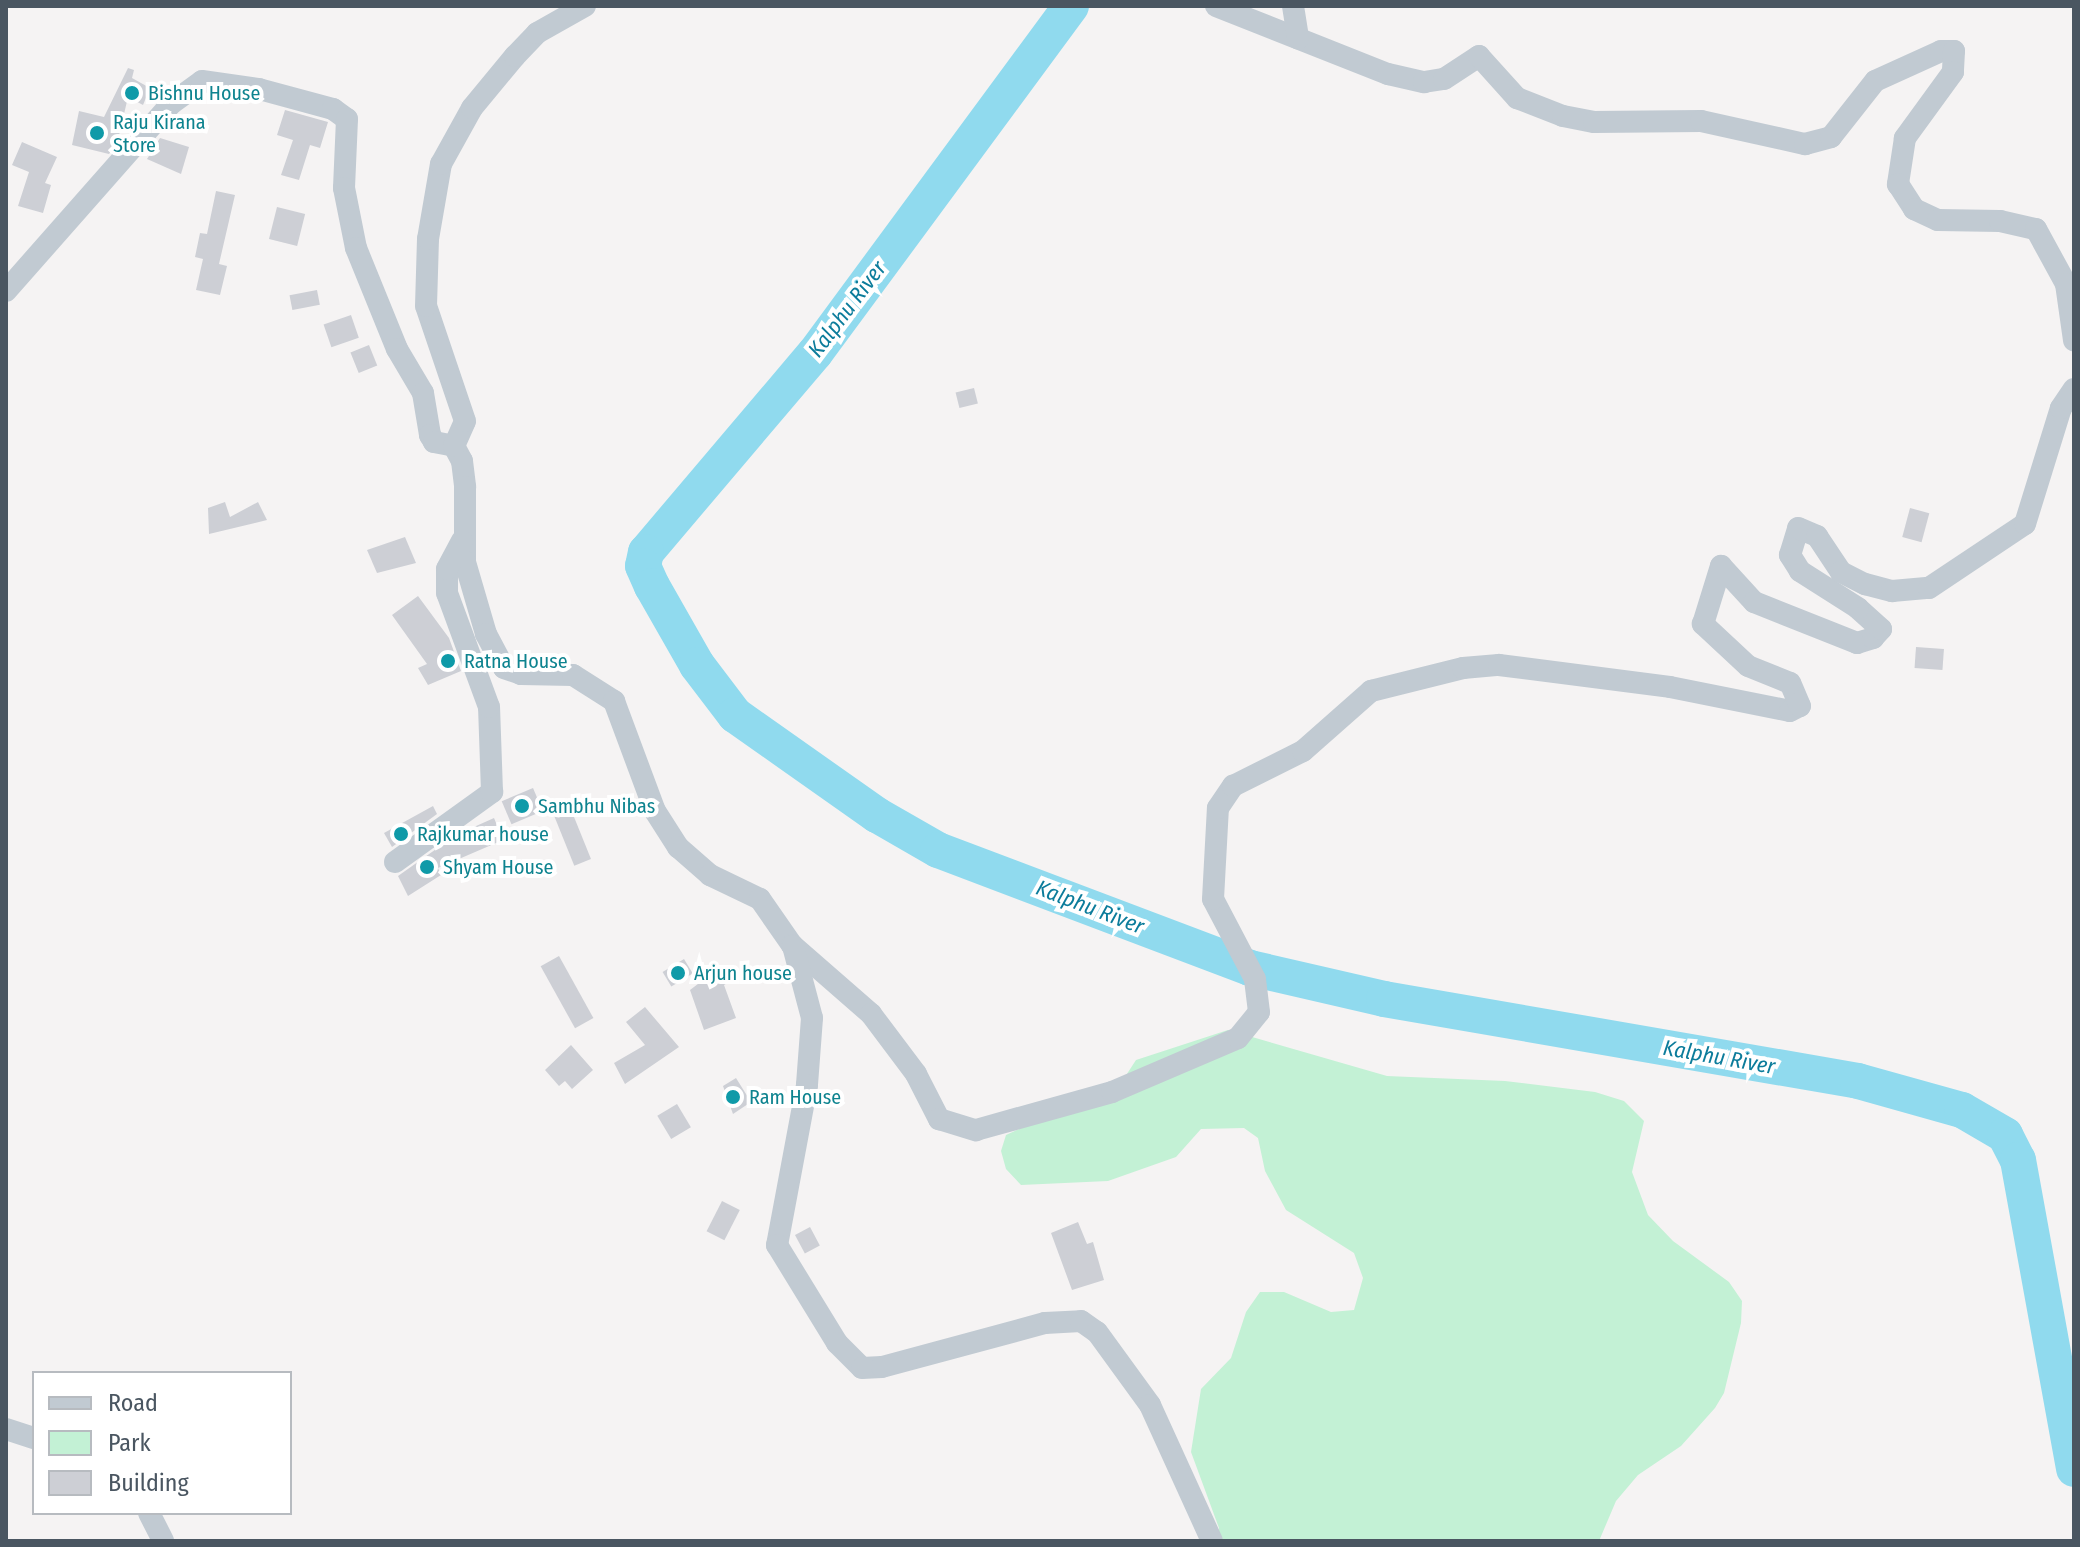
<!DOCTYPE html>
<style>
body{margin:0}
#map{position:relative;width:2080px;height:1547px;overflow:hidden;background:#f5f3f3;font-family:"Fira Sans Condensed",sans-serif}
div>[style]{position:absolute}
.green>*{inset:0;background:#c3f1d5}
.river>*{height:36px;margin:-18px;padding:0 18px;transform-origin:18px;border-radius:18px;background:#90daee}
.building>*{inset:0;background:#cdcfd5;transform-origin:0 0}
.street>*{height:22px;margin:-11px;padding:0 11px;transform-origin:11px;border-radius:11px;background:#c1cad2}
.dots>*{width:22px;height:22px;translate:-50% -50%;box-sizing:border-box;border:4px solid #fff;border-radius:50%}
span{translate:-50% -50%;white-space:nowrap;text-align:center;line-height:1.15;-webkit-text-stroke:8px #fff;paint-order:stroke}
.culture-label{font-size:20px;color:#0d838f}
.left{translate:0 -50%;text-align:left}
.water-label{font-size:22px;color:#0c7c9b;font-style:italic}
.frame{position:absolute;inset:0;border:8px solid #4a5661;pointer-events:none}
.legend{position:absolute;left:32px;top:1371px;width:260px;height:144px;box-sizing:border-box;background:#fff;border:2px solid #b7bbc0;margin:0;padding:10px 14px;list-style:none;font-size:24px;color:#4a5661}
.legend li{display:flex;align-items:center;gap:16px;height:40px}
.legend b{width:40px;border:2px solid #b7bbc0}
</style>
<div id="map">
<div class="green">
<div style="clip-path:polygon(1228px 1030px,1387px 1076px,1505px 1081px,1595px 1092px,1624px 1101px,1644px 1121px,1632px 1172px,1648px 1215px,1673px 1241px,1729px 1282px,1742px 1301px,1741px 1323px,1724px 1393px,1715px 1408px,1681px 1446px,1638px 1475px,1616px 1501px,1599px 1541px,1218px 1541px,1219px 1528px,1191px 1452px,1201px 1389px,1231px 1358px,1246px 1312px,1260px 1292px,1284px 1292px,1331px 1312px,1354px 1310px,1363px 1278px,1354px 1253px,1286px 1210px,1265px 1171px,1258px 1138px,1244px 1128px,1201px 1129px,1176px 1157px,1108px 1181px,1021px 1185px,1006px 1169px,1001px 1151px,1006px 1135px,1048px 1116px,1108px 1103px,1136px 1060px)"></div>
</div>
<div class="river">
<div style="left:1071px;top:6px;width:431px;rotate:126.4deg"></div>
<div style="left:815px;top:353px;width:261px;rotate:130.3deg"></div>
<div style="left:646px;top:552px;width:14px;rotate:102deg"></div>
<div style="left:643px;top:566px;width:22px;rotate:66deg"></div>
<div style="left:652px;top:586px;width:91px;rotate:60.3deg"></div>
<div style="left:697px;top:665px;width:63px;rotate:52.8deg"></div>
<div style="left:735px;top:715px;width:174px;rotate:35.2deg"></div>
<div style="left:877px;top:815px;width:70px;rotate:29.8deg"></div>
<div style="left:938px;top:850px;width:334px;rotate:20.7deg"></div>
<div style="left:1250px;top:968px;width:138px;rotate:13deg"></div>
<div style="left:1384px;top:999px;width:481px;rotate:9.8deg"></div>
<div style="left:1858px;top:1081px;width:108px;rotate:15.6deg"></div>
<div style="left:1962px;top:1110px;width:50px;rotate:30.2deg"></div>
<div style="left:2005px;top:1135px;width:28px;rotate:63deg"></div>
<div style="left:2018px;top:1160px;width:314px;rotate:79.7deg"></div>
</div>
<div class="building">
<div style="clip-path:polygon(128px 68px,134px 70px,132px 78px,150px 88px,143px 105px,128px 97px,117px 144px,109px 154px,72px 145px,79px 111px,104px 117px)"></div>
<div style="clip-path:polygon(285px 110px,328px 122px,320px 148px,310px 145px,299px 180px,281px 175px,293px 140px,277px 135px)"></div>
<div style="clip-path:polygon(160px 138px,189px 147px,181px 174px,147px 159px)"></div>
<div style="clip-path:polygon(22px 142px,57px 157px,45px 183px,51px 185px,43px 213px,18px 206px,29px 172px,12px 165px)"></div>
<div style="clip-path:polygon(216px 191px,235px 195px,219px 264px,227px 266px,220px 295px,196px 290px,203px 259px,195px 257px,200px 233px,207px 234px)"></div>
<div style="left:277px;top:207px;width:29px;height:33px;rotate:14deg"></div>
<div style="left:317px;top:290px;width:15px;height:28px;rotate:79deg"></div>
<div style="left:351px;top:315px;width:24px;height:29px;rotate:71deg"></div>
<div style="left:369px;top:345px;width:22px;height:20px;rotate:68deg"></div>
<div style="left:974px;top:388px;width:16px;height:19px;rotate:76deg"></div>
<div style="clip-path:polygon(225px 502px,230px 517px,258px 502px,267px 520px,209px 534px,208px 508px)"></div>
<div style="left:1910px;top:508px;width:20px;height:30px;rotate:15deg"></div>
<div style="clip-path:polygon(405px 537px,416px 563px,377px 573px,367px 550px)"></div>
<div style="clip-path:polygon(418px 596px,449px 638px,461px 671px,428px 685px,418px 668px,427px 664px,392px 615px)"></div>
<div style="left:1916px;top:647px;width:28px;height:21px;rotate:4deg"></div>
<div style="left:533px;top:788px;width:25px;height:34px;rotate:67deg"></div>
<div style="clip-path:polygon(433px 806px,437px 814px,392px 847px,384px 833px)"></div>
<div style="left:570px;top:807px;width:56px;height:18px;rotate:68deg"></div>
<div style="clip-path:polygon(494px 818px,503px 840px,438px 868px,441px 875px,408px 896px,398px 876px,456px 835px)"></div>
<div style="left:559px;top:956px;width:71px;height:21px;rotate:61deg"></div>
<div style="left:684px;top:959px;width:17px;height:25px;rotate:59deg"></div>
<div style="clip-path:polygon(719px 968px,729px 982px,724px 985px,736px 1018px,704px 1030px,690px 990px)"></div>
<div style="clip-path:polygon(645px 1007px,679px 1047px,625px 1084px,614px 1063px,645px 1045px,626px 1022px)"></div>
<div style="clip-path:polygon(571px 1045px,593px 1070px,572px 1089px,565px 1081px,559px 1086px,545px 1070px)"></div>
<div style="clip-path:polygon(736px 1078px,751px 1102px,733px 1114px,723px 1086px)"></div>
<div style="left:677px;top:1104px;width:27px;height:23px;rotate:59deg"></div>
<div style="left:722px;top:1201px;width:20px;height:34px;rotate:27deg"></div>
<div style="clip-path:polygon(1078px 1222px,1087px 1244px,1093px 1242px,1104px 1280px,1072px 1290px,1051px 1233px)"></div>
<div style="left:810px;top:1227px;width:21px;height:17px;rotate:62deg"></div>
</div>
<div class="street">
<div style="left:1216px;top:6px;width:185px;rotate:21.6deg"></div>
<div style="left:1388px;top:74px;width:37px;rotate:13deg"></div>
<div style="left:1424px;top:82px;width:20px;rotate:-9deg"></div>
<div style="left:1444px;top:79px;width:42px;rotate:-33.3deg"></div>
<div style="left:1479px;top:56px;width:57px;rotate:47.9deg"></div>
<div style="left:1517px;top:98px;width:49px;rotate:21.4deg"></div>
<div style="left:1563px;top:116px;width:32px;rotate:11deg"></div>
<div style="left:1594px;top:122px;width:107px;rotate:-0.5deg"></div>
<div style="left:1701px;top:121px;width:107px;rotate:12.5deg"></div>
<div style="left:1805px;top:144px;width:27px;rotate:-15deg"></div>
<div style="left:1831px;top:137px;width:71px;rotate:-51.8deg"></div>
<div style="left:1875px;top:81px;width:72px;rotate:-24.4deg"></div>
<div style="left:1941px;top:51px;width:13px"></div>
<div style="left:1954px;top:51px;width:21px;rotate:93deg"></div>
<div style="left:1953px;top:72px;width:82px;rotate:126deg"></div>
<div style="left:1905px;top:138px;width:47px;rotate:98.7deg"></div>
<div style="left:1898px;top:184px;width:30px;rotate:57deg"></div>
<div style="left:1914px;top:209px;width:26px;rotate:25deg"></div>
<div style="left:1938px;top:220px;width:62px;rotate:0.9deg"></div>
<div style="left:2000px;top:221px;width:37px;rotate:13deg"></div>
<div style="left:2036px;top:229px;width:63px;rotate:61.4deg"></div>
<div style="left:2066px;top:284px;width:57px;rotate:81.9deg"></div>
<div style="left:1293px;top:6px;width:33px;rotate:81deg"></div>
<div style="left:6px;top:291px;width:251px;rotate:-48.6deg"></div>
<div style="left:172px;top:103px;width:37px;rotate:-36deg"></div>
<div style="left:202px;top:81px;width:58px;rotate:8deg"></div>
<div style="left:259px;top:89px;width:77px;rotate:15.1deg"></div>
<div style="left:333px;top:109px;width:17px;rotate:36deg"></div>
<div style="left:347px;top:119px;width:69px;rotate:92.5deg"></div>
<div style="left:344px;top:188px;width:61px;rotate:78.7deg"></div>
<div style="left:356px;top:248px;width:109px;rotate:67.9deg"></div>
<div style="left:397px;top:349px;width:51px;rotate:59.4deg"></div>
<div style="left:423px;top:393px;width:43px;rotate:80.5deg"></div>
<div style="left:430px;top:435px;width:8px;rotate:60deg"></div>
<div style="left:434px;top:442px;width:20px;rotate:11deg"></div>
<div style="left:454px;top:446px;width:17px;rotate:62deg"></div>
<div style="left:462px;top:461px;width:26px;rotate:83deg"></div>
<div style="left:465px;top:487px;width:75px;rotate:90deg"></div>
<div style="left:465px;top:562px;width:75px;rotate:73.7deg"></div>
<div style="left:486px;top:634px;width:38px;rotate:62deg"></div>
<div style="left:504px;top:668px;width:18px;rotate:19deg"></div>
<div style="left:521px;top:674px;width:52px;rotate:1.1deg"></div>
<div style="left:573px;top:675px;width:49px;rotate:32.4deg"></div>
<div style="left:614px;top:701px;width:117px;rotate:69.6deg"></div>
<div style="left:655px;top:811px;width:43px;rotate:57.4deg"></div>
<div style="left:678px;top:847px;width:43px;rotate:41.2deg"></div>
<div style="left:710px;top:875px;width:55px;rotate:25.6deg"></div>
<div style="left:760px;top:899px;width:56px;rotate:55.2deg"></div>
<div style="left:792px;top:945px;width:105px;rotate:41.1deg"></div>
<div style="left:871px;top:1014px;width:75px;rotate:53.1deg"></div>
<div style="left:916px;top:1074px;width:51px;rotate:62.9deg"></div>
<div style="left:939px;top:1119px;width:39px;rotate:17deg"></div>
<div style="left:976px;top:1130px;width:141px;rotate:-15.6deg"></div>
<div style="left:1112px;top:1092px;width:137px;rotate:-23.2deg"></div>
<div style="left:1238px;top:1038px;width:33px;rotate:-51deg"></div>
<div style="left:1259px;top:1012px;width:33px;rotate:-97deg"></div>
<div style="left:1255px;top:979px;width:90px;rotate:-117.7deg"></div>
<div style="left:1213px;top:899px;width:91px;rotate:-86.9deg"></div>
<div style="left:1218px;top:808px;width:27px;rotate:-56deg"></div>
<div style="left:1233px;top:786px;width:78px;rotate:-26.6deg"></div>
<div style="left:1303px;top:751px;width:91px;rotate:-41.4deg"></div>
<div style="left:1371px;top:691px;width:95px;rotate:-14deg"></div>
<div style="left:1463px;top:668px;width:36px;rotate:-5deg"></div>
<div style="left:1499px;top:665px;width:172px;rotate:7.3deg"></div>
<div style="left:1670px;top:687px;width:122px;rotate:11.3deg"></div>
<div style="left:1790px;top:711px;width:11px;rotate:-27deg"></div>
<div style="left:1800px;top:706px;width:25px;rotate:-113deg"></div>
<div style="left:1790px;top:683px;width:45px;rotate:-158deg"></div>
<div style="left:1748px;top:666px;width:62px;rotate:-137deg"></div>
<div style="left:1703px;top:624px;width:61px;rotate:-72.8deg"></div>
<div style="left:1721px;top:566px;width:49px;rotate:47.5deg"></div>
<div style="left:1754px;top:602px;width:111px;rotate:21.7deg"></div>
<div style="left:1857px;top:643px;width:17px;rotate:-17deg"></div>
<div style="left:1873px;top:638px;width:12px;rotate:-48deg"></div>
<div style="left:1881px;top:629px;width:31px;rotate:-138deg"></div>
<div style="left:1858px;top:608px;width:69px;rotate:-147.5deg"></div>
<div style="left:1800px;top:571px;width:19px;rotate:-122deg"></div>
<div style="left:1790px;top:555px;width:28px;rotate:-73deg"></div>
<div style="left:1798px;top:528px;width:21px;rotate:23deg"></div>
<div style="left:1817px;top:536px;width:43px;rotate:56.3deg"></div>
<div style="left:1841px;top:572px;width:27px;rotate:27deg"></div>
<div style="left:1865px;top:584px;width:28px;rotate:15deg"></div>
<div style="left:1892px;top:591px;width:37px;rotate:-5deg"></div>
<div style="left:1929px;top:588px;width:115px;rotate:-33.7deg"></div>
<div style="left:2025px;top:524px;width:121px;rotate:-72.8deg"></div>
<div style="left:2061px;top:408px;width:23px;rotate:-56deg"></div>
<div style="left:454px;top:446px;width:27px;rotate:-66deg"></div>
<div style="left:465px;top:421px;width:121px;rotate:-108.7deg"></div>
<div style="left:426px;top:306px;width:67px;rotate:-88.3deg"></div>
<div style="left:428px;top:239px;width:76px;rotate:-80.2deg"></div>
<div style="left:441px;top:164px;width:64px;rotate:-61deg"></div>
<div style="left:472px;top:108px;width:67px;rotate:-50.4deg"></div>
<div style="left:515px;top:56px;width:32px;rotate:-46deg"></div>
<div style="left:537px;top:33px;width:55px;rotate:-29.4deg"></div>
<div style="left:395px;top:862px;width:120px;rotate:-35.8deg"></div>
<div style="left:492px;top:792px;width:85px;rotate:-92deg"></div>
<div style="left:489px;top:707px;width:121px;rotate:-110.2deg"></div>
<div style="left:447px;top:593px;width:24px;rotate:-90deg"></div>
<div style="left:447px;top:569px;width:32px;rotate:-62deg"></div>
<div style="left:793px;top:946px;width:74px;rotate:75.2deg"></div>
<div style="left:812px;top:1018px;width:67px;rotate:94.3deg"></div>
<div style="left:807px;top:1085px;width:163px;rotate:100.6deg"></div>
<div style="left:777px;top:1245px;width:115px;rotate:58.5deg"></div>
<div style="left:837px;top:1343px;width:35px;rotate:45deg"></div>
<div style="left:862px;top:1368px;width:20px;rotate:-3deg"></div>
<div style="left:882px;top:1367px;width:169px;rotate:-15.1deg"></div>
<div style="left:1045px;top:1323px;width:36px;rotate:-3deg"></div>
<div style="left:1081px;top:1321px;width:19px;rotate:35deg"></div>
<div style="left:1097px;top:1332px;width:90px;rotate:54deg"></div>
<div style="left:1150px;top:1405px;width:149px;rotate:65.5deg"></div>
<div style="left:6px;top:1429px;width:29px;rotate:18deg"></div>
<div style="left:149px;top:1513px;width:31px;rotate:63deg"></div>
</div>
<div class="dots">
<div style="left:132px;top:93px;background:#0f9aa8"></div>
<div style="left:97px;top:133px;background:#0f9aa8"></div>
<div style="left:448px;top:661px;background:#0f9aa8"></div>
<div style="left:522px;top:806px;background:#0f9aa8"></div>
<div style="left:401px;top:834px;background:#0f9aa8"></div>
<div style="left:427px;top:867px;background:#0f9aa8"></div>
<div style="left:678px;top:973px;background:#0f9aa8"></div>
<div style="left:733px;top:1097px;background:#0f9aa8"></div>
</div>
<div class="culture-label">
<span class="left" style="left:148px;top:93px">Bishnu House</span>
<span class="left" style="left:113px;top:134px">Raju Kirana<br>Store</span>
<span class="left" style="left:464px;top:661px">Ratna House</span>
<span class="left" style="left:538px;top:806px">Sambhu Nibas</span>
<span class="left" style="left:417px;top:834px">Rajkumar house</span>
<span class="left" style="left:443px;top:867px">Shyam House</span>
<span class="left" style="left:694px;top:973px">Arjun house</span>
<span class="left" style="left:749px;top:1097px">Ram House</span>
</div>
<div class="water-label">
<span style="left:847px;top:309px;rotate:-53deg">Kalphu River</span>
<span style="left:1090px;top:907px;rotate:21deg">Kalphu River</span>
<span style="left:1719px;top:1057px;rotate:10deg">Kalphu River</span>
</div>
<div class="frame"></div>
<ul class="legend">
<li><b style="height:10px;background:#c1cad2"></b>Road</li>
<li><b style="height:22px;background:#c3f1d5"></b>Park</li>
<li><b style="height:22px;background:#cdcfd5"></b>Building</li>
</ul>
</div>
